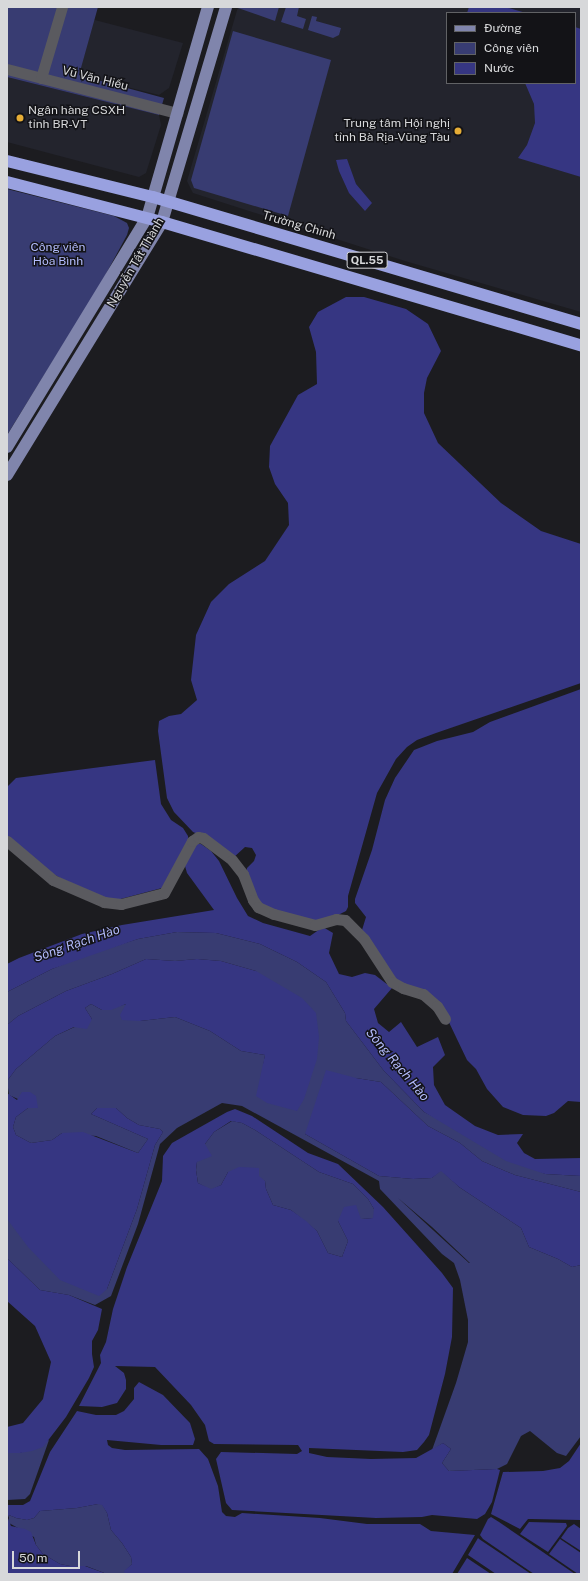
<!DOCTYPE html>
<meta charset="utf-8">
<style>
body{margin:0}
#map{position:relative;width:588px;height:1581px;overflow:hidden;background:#1c1c20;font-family:"Public Sans",sans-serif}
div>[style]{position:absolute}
.built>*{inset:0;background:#23242d}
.green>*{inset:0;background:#383c72}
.water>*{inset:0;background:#363682}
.minor>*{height:11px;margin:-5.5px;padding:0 5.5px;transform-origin:5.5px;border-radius:5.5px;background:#5a5a5f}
.major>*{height:12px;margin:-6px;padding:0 6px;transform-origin:6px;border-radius:6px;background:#8085ac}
.highway>*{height:12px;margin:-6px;padding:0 6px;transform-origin:6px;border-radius:6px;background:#99a1e0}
.dots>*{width:11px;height:11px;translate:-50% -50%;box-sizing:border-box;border:2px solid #131317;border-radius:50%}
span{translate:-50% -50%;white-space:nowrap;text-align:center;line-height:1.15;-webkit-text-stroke:3px #131317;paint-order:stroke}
.shield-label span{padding:1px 3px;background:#131317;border:1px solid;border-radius:3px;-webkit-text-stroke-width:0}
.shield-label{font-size:11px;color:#d7d8da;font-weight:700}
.street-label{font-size:12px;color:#d7d8da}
.poi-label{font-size:12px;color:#d7d8da}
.left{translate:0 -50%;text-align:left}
.right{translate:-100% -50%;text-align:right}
.park-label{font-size:12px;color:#b4bdfe}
.water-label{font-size:13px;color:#b1b9fa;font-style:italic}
.frame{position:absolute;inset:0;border:8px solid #d7d8da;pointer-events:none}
.legend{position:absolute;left:446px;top:12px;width:130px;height:72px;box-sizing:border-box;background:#131317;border:1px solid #616265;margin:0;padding:5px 7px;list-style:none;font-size:12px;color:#d7d8da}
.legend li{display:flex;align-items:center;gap:8px;height:20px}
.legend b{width:20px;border:1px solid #616265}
.scale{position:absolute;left:12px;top:1551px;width:68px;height:18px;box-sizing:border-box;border:2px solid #d7d8da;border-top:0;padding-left:5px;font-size:12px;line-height:14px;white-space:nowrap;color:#d7d8da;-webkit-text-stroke:3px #131317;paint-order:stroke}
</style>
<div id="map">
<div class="built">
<div style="clip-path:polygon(evenodd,238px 7px,581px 7px,581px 312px,405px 261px,193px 193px,187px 181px,238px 7px,447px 13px,575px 13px,575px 83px,447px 83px,447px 13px)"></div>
<div style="clip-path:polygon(91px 19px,183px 43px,169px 88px,159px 95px,79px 75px)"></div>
<div style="clip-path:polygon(7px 77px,159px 115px,161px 125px,146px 173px,139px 177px,7px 142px)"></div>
</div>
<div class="green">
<div style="clip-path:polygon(7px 7px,98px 7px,79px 75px,164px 98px,159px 115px,7px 77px)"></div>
<div style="clip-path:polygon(239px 7px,279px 7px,275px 21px,238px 8px)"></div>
<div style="clip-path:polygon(286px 7px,299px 7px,297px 16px,306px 19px,303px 29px,281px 22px)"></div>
<div style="clip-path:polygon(312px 16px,317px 17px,316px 21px,341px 28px,339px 35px,333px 38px,308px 30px)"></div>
<div style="clip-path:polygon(233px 31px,331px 60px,288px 216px,194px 188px,191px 180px)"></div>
<div style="clip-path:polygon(7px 189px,114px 216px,127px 223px,129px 228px,127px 235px,100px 285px,7px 435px)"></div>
<div style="clip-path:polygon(evenodd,177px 932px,216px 933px,260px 944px,297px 962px,326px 982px,345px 1013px,346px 1021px,384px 1071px,424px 1112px,545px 1174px,581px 1176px,581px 1192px,515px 1175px,482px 1161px,460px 1143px,428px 1126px,381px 1082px,356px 1078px,305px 1134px,379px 1176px,413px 1179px,432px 1178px,441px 1170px,459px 1187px,521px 1228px,529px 1247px,558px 1259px,572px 1267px,581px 1265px,581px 1436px,566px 1456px,557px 1453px,530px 1431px,521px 1436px,507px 1464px,497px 1469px,449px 1471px,442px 1463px,451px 1449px,443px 1443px,432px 1450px,456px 1383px,468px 1342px,468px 1320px,460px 1280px,454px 1263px,442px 1254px,380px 1189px,379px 1181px,242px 1106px,222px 1103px,177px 1128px,160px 1144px,138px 1224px,111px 1296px,95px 1305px,69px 1295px,40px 1290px,7px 1258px,7px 1219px,107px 1289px,137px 1209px,155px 1145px,163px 1132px,160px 1129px,139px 1125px,127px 1118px,116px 1108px,97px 1108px,91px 1114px,148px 1139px,138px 1153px,96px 1136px,62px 1133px,52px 1140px,31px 1143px,16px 1135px,13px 1127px,16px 1117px,28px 1108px,38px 1108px,9px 1095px,7px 1081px,16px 1069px,55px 1036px,92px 1019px,85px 1008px,91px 1004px,102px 1010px,127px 1004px,140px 1021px,175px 1017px,210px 1031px,241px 1051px,265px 1055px,263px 1067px,297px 1111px,256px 971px,221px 961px,197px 959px,175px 961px,146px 959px,112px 974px,66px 991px,18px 1016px,7px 1025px,7px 992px,52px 969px,84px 956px,138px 939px,177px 932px,398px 1198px,432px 1227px,470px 1263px,469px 1263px,398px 1198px)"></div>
<div style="clip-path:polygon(232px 1121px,242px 1123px,255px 1130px,319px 1172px,353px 1184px,368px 1199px,374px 1209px,374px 1218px,338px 1221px,348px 1241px,342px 1257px,328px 1253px,317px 1231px,291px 1210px,273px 1205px,266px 1189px,265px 1181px,228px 1172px,221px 1185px,211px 1190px,198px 1183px,196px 1170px,197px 1162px,205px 1144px,214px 1132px)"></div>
<div style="clip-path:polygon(49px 1440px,30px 1494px,25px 1499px,7px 1500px,7px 1453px,20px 1453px)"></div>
<div style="clip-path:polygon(98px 1504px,102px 1504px,107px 1513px,111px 1530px,122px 1543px,131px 1557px,132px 1564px,125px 1571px,125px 1574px,107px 1574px,86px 1566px,70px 1566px,60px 1564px,43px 1554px,36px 1545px,34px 1537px,9px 1523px,9px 1515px,16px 1518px,27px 1520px,34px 1518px,40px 1511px,77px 1508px)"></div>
</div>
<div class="water">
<div style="clip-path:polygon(469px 7px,505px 7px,526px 13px,467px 13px)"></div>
<div style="clip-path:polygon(575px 27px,581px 29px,581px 177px,518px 158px,527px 145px,535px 123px,534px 104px,525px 83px,575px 83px)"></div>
<div style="clip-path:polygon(347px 159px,356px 184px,372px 203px,365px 211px,349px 193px,339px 171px,336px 160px)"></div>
<div style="clip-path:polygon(346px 297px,364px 297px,406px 309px,428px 324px,441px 351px,427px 378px,424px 393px,424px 413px,438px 443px,501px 503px,541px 531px,581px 544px,581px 683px,436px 733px,417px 740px,407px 747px,396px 759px,377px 793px,348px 896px,348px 907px,346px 911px,336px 916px,311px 923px,261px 906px,246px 874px,247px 868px,254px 861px,256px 855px,252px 848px,245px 847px,233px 858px,205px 837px,193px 832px,174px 812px,167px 798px,158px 731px,159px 721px,169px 716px,181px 714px,197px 700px,191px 680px,196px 635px,211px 602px,229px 584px,265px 561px,289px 525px,288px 503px,275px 484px,269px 467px,270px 446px,298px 395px,317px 384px,316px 352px,309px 327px,318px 312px)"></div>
<div style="clip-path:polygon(581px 689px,581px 1102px,568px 1101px,554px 1113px,546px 1116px,523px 1115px,503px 1107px,487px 1089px,476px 1069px,467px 1060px,445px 1014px,396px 982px,362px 930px,366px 917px,355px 903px,355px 899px,372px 850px,385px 800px,395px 778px,414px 750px,437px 741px,473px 732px,490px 722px)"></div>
<div style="clip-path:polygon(155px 760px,161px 804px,171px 820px,183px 828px,188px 836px,188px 840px,162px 888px,113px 901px,62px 879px,45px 869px,7px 836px,7px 787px,16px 778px)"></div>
<div style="clip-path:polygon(194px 844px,201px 844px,211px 851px,219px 861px,237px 898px,248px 916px,263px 923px,310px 936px,323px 927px,333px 933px,329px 953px,339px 974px,352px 977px,365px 973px,375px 975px,392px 988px,374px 1009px,378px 1023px,389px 1032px,401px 1022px,417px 1047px,438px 1037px,445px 1055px,433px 1067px,434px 1085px,445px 1105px,475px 1126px,498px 1135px,523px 1134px,517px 1143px,524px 1153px,535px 1159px,581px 1158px,581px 1176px,545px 1174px,506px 1161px,424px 1112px,384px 1071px,346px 1021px,345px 1013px,326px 982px,297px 962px,260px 944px,216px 933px,177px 932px,138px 939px,52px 969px,7px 992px,7px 964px,19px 958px,82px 934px,122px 925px,214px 910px,187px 873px,185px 866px,187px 855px)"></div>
<div style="clip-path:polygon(146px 959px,175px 961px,197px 959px,221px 961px,256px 971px,302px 998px,316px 1013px,319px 1037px,317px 1059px,304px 1099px,297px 1111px,267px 1103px,256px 1096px,265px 1055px,241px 1051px,210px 1031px,175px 1017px,140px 1021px,122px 1020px,120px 1015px,126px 1004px,111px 1010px,102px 1010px,91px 1004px,85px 1008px,92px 1019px,87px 1029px,74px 1027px,55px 1036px,16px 1069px,7px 1081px,7px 1025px,18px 1016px,66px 991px,112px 974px)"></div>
<div style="clip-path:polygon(326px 1070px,356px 1078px,381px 1082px,428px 1126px,460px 1143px,482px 1161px,515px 1175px,581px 1192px,581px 1265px,572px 1267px,558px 1259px,529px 1247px,521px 1228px,459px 1187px,441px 1171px,432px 1178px,413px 1179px,379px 1176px,305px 1134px)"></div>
<div style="clip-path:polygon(22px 1092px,30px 1092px,36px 1096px,38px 1108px,28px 1108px,16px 1117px,13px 1127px,16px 1135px,31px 1143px,52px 1140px,62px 1133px,83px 1132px,138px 1153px,148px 1139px,91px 1114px,97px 1108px,116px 1108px,127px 1118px,139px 1125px,160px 1129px,163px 1132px,155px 1145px,137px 1209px,107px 1289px,99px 1296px,60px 1280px,28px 1247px,7px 1219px,7px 1093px,17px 1100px)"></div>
<div style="clip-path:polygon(evenodd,235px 1109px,252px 1116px,308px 1153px,338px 1164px,383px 1207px,442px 1273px,453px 1288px,452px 1337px,445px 1374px,429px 1435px,424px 1442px,417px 1450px,403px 1452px,309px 1448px,309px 1453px,327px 1457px,371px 1459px,416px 1458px,443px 1443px,451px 1449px,442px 1463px,449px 1471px,497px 1469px,500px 1470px,492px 1502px,485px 1514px,477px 1519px,432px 1515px,422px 1517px,376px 1518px,232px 1510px,226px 1503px,216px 1459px,221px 1452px,297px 1454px,302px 1451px,298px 1445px,214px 1444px,209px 1441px,205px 1425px,191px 1405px,155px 1367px,115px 1366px,124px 1373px,126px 1380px,126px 1389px,117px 1403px,102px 1407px,79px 1406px,101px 1363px,100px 1355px,106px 1342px,113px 1309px,127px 1267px,162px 1181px,163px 1156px,172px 1143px,227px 1112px,235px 1109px,231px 1121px,242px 1123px,255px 1130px,319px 1172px,353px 1184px,368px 1199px,374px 1209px,373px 1218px,361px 1219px,356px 1205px,344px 1207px,338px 1221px,348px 1241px,342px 1257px,328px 1253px,317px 1231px,306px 1221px,291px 1210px,273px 1205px,266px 1189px,265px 1181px,259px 1176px,259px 1168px,239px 1167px,228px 1172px,221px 1185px,211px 1189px,198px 1183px,196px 1170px,197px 1162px,212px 1156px,205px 1144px,214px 1132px,231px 1121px)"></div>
<div style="clip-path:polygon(7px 1258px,40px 1290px,69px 1295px,102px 1309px,98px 1330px,92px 1341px,92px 1354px,94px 1367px,89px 1378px,66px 1417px,43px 1447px,32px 1451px,20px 1453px,7px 1453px,7px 1427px,23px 1423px,43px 1399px,51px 1362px,35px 1326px,7px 1301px)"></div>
<div style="clip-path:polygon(139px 1382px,163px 1395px,190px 1423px,195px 1439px,193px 1445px,161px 1445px,107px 1440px,108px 1445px,112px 1448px,125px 1450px,199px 1449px,208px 1459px,218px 1486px,222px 1512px,226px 1516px,235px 1517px,242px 1513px,320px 1518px,367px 1524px,420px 1524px,431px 1531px,475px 1535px,452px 1574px,125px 1574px,124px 1571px,132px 1564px,131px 1557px,122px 1543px,111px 1530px,107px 1513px,102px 1505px,98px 1504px,77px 1508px,40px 1511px,34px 1518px,27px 1520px,16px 1518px,9px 1515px,8px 1518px,11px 1526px,25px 1529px,31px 1532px,36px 1545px,43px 1554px,60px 1564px,70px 1566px,85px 1566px,107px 1574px,7px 1574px,7px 1505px,23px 1505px,30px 1501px,50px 1452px,77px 1411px,96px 1415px,116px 1415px,124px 1411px,134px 1399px,134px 1388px)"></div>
<div style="clip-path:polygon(581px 1443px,581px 1520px,531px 1519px,528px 1519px,520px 1529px,491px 1514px,503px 1472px,543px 1471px,560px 1468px,569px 1461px)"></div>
<div style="clip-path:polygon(491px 1517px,499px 1522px,575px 1574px,534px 1574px,483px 1539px,480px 1535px,488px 1519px)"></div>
<div style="clip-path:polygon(529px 1522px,566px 1523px,567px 1526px,548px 1552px,520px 1534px)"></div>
<div style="clip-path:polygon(574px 1524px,581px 1529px,581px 1551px,561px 1538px,568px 1528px)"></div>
<div style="clip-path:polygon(478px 1538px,479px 1539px,531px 1574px,496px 1574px,468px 1555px)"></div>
<div style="clip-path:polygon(560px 1539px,581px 1553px,581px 1574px,578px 1574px,549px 1554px)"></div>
<div style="clip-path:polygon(467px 1558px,491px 1574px,457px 1574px)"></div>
</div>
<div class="minor">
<div style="left:7px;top:69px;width:176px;rotate:14.5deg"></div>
<div style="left:41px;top:78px;width:74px;rotate:-73.5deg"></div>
<div style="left:7px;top:841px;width:60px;rotate:40.3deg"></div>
<div style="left:53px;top:880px;width:56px;rotate:23.3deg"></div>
<div style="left:104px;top:902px;width:17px;rotate:7deg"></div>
<div style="left:121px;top:904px;width:44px;rotate:-14.3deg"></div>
<div style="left:164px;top:893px;width:59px;rotate:-61.7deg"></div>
<div style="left:192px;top:841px;width:7px;rotate:-34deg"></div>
<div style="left:198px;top:837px;width:5px;rotate:11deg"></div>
<div style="left:203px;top:838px;width:36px;rotate:37deg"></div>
<div style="left:232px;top:860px;width:18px;rotate:52deg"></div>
<div style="left:243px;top:874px;width:28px;rotate:69deg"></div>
<div style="left:253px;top:900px;width:9px;rotate:54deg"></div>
<div style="left:258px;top:907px;width:17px;rotate:24deg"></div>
<div style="left:274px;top:914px;width:42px;rotate:15deg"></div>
<div style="left:315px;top:925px;width:22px;rotate:-16deg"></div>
<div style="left:336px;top:919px;width:9px;rotate:6deg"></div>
<div style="left:345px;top:920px;width:27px;rotate:45deg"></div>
<div style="left:364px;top:939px;width:51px;rotate:56.9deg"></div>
<div style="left:392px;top:982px;width:13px;rotate:29deg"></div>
<div style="left:403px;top:988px;width:21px;rotate:17deg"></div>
<div style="left:423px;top:994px;width:18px;rotate:41deg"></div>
<div style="left:437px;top:1006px;width:15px;rotate:58deg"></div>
</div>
<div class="major">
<div style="left:7px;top:447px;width:268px;rotate:-58.6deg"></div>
<div style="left:147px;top:218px;width:220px;rotate:-73.9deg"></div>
<div style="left:7px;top:475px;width:297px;rotate:-58.5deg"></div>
<div style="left:162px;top:222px;width:224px;rotate:-73.4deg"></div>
</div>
<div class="highway">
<div style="left:7px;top:161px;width:150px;rotate:13.9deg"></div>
<div style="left:153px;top:197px;width:446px;rotate:16.5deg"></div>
<div style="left:7px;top:182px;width:160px;rotate:14.5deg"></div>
<div style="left:162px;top:222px;width:437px;rotate:16.4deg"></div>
</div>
<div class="dots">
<div style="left:20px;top:118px;background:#e6ad36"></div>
<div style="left:458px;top:131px;background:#e6ad36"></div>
</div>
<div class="shield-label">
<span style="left:367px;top:260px">QL.55</span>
</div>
<div class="street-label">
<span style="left:95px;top:79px;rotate:14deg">Vũ Văn Hiếu</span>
<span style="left:299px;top:226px;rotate:16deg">Trường Chinh</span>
<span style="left:136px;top:263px;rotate:-60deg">Nguyễn Tất Thành</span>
</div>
<div class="poi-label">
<span class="left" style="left:28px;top:118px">Ngân hàng CSXH<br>tỉnh BR-VT</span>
<span class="right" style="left:450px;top:131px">Trung tâm Hội nghị<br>tỉnh Bà Rịa-Vũng Tàu</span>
</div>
<div class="park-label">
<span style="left:58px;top:255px">Công viên<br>Hòa Bình</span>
</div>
<div class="water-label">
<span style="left:77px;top:944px;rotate:-19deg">Sông Rạch Hào</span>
<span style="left:397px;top:1065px;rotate:50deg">Sông Rạch Hào</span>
</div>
<div class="frame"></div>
<ul class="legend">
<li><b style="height:5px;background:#8085ac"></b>Đường</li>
<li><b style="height:11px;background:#383c72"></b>Công viên</li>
<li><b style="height:11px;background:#363682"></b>Nước</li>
</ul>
<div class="scale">50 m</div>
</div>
